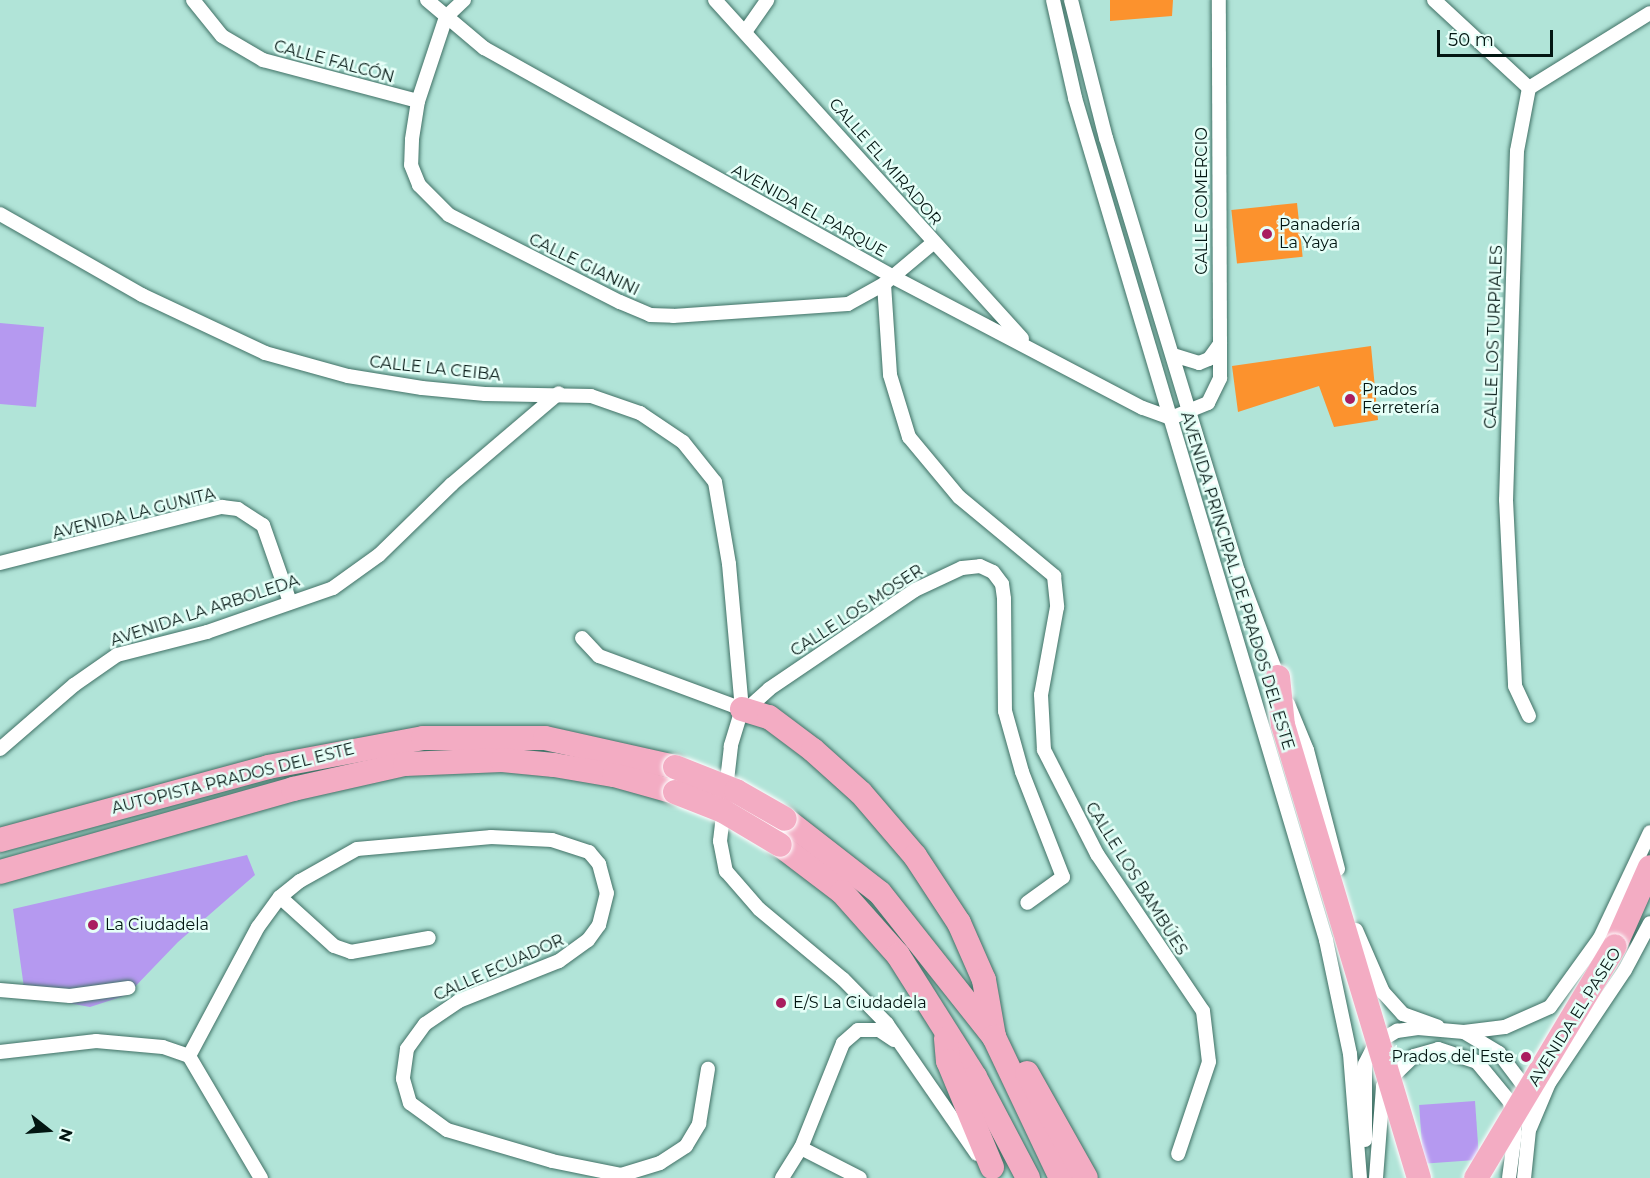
<!DOCTYPE html>
<meta charset="utf-8">
<style>
body{margin:0}
#map{position:relative;width:1650px;height:1178px;overflow:hidden;background:#b1e4d8;font-family:Montserrat,sans-serif}
div>[style]{position:absolute}
.green>*{inset:0;background:#b599f0;transform-origin:0 0}
.building>*{inset:0;background:#fc922d;transform-origin:0 0}
.roads{filter:drop-shadow(0 0 2px #417166) drop-shadow(0 0 2px #417166)}
.minor>*{height:14px;margin:-7px;padding:0 7px;transform-origin:7px;border-radius:7px;background:#fff}
.motorway>*{height:24px;margin:-12px;padding:0 12px;transform-origin:12px;border-radius:12px;background:#f3acc3}
.bridges{filter:drop-shadow(0 0 2px #fff) drop-shadow(0 0 2px #fff)}
.motorway-bridge>*{height:24px;margin:-12px;padding:0 12px;transform-origin:12px;border-radius:12px;background:#f3acc3}
.dots>*{width:16px;height:16px;translate:-50% -50%;box-sizing:border-box;border:3px solid #e6fff8;border-radius:50%}
span{translate:-50% -50%;white-space:nowrap;text-align:center;line-height:1.15;-webkit-text-stroke:5px #e6fff8;paint-order:stroke}
.street-label{font-size:16px;color:#031612}
.poi-label{font-size:16px;color:#031612}
.left{translate:0 -50%;text-align:left}
.right{translate:-100% -50%;text-align:right}
.north{position:absolute;left:18px;top:1100px;width:60px;height:60px;-webkit-text-stroke:4px #e6fff8;paint-order:stroke;rotate:107deg;font-size:16px;font-weight:700;line-height:24px;text-align:center;color:#031612}
.north::after{content:'';display:block;margin:auto;width:21px;height:27px;background:#031612;clip-path:polygon(50% 0,100% 100%,50% 72%,0 100%)}
.scale{position:absolute;left:1437px;top:30px;width:116px;height:27px;box-sizing:border-box;border:3px solid #031612;border-top:0;padding-left:8px;font-size:18px;line-height:21px;white-space:nowrap;color:#031612;-webkit-text-stroke:4px #e6fff8;paint-order:stroke}
</style>
<div id="map">
<div class="green">
<div style="clip-path:polygon(0 323px,44px 327px,36px 407px,0 404px)"></div>
<div style="clip-path:polygon(247px 855px,255px 875px,178px 942px,127px 995px,90px 1007px,25px 995px,13px 909px)"></div>
<div style="left:1475px;top:1101px;width:59px;height:56px;rotate:86deg"></div>
</div>
<div class="building">
<div style="clip-path:polygon(1110px 0,1173px 0,1172px 16px,1110px 21px)"></div>
<div style="left:1297px;top:203px;width:54px;height:66px;rotate:84deg"></div>
<div style="clip-path:polygon(1371px 346px,1378px 420px,1334px 427px,1319px 386px,1238px 412px,1232px 366px)"></div>
</div>
<div class="roads">
<div class="minor">
<div style="left:193px;top:0;width:46px;rotate:51.1deg"></div>
<div style="left:222px;top:36px;width:48px;rotate:30.3deg"></div>
<div style="left:263px;top:60px;width:160px;rotate:14.8deg"></div>
<div style="left:427px;top:0;width:75px;rotate:40.1deg"></div>
<div style="left:484px;top:48px;width:469px;rotate:29.2deg"></div>
<div style="left:893px;top:277px;width:282px;rotate:27.7deg"></div>
<div style="left:1143px;top:408px;width:30px;rotate:20deg"></div>
<div style="left:1171px;top:418px;width:40px;rotate:-22deg"></div>
<div style="left:1208px;top:403px;width:28px;rotate:-64deg"></div>
<div style="left:1220px;top:378px;width:34px;rotate:-90deg"></div>
<div style="left:464px;top:0;width:25px;rotate:137deg"></div>
<div style="left:446px;top:17px;width:89px;rotate:108.4deg"></div>
<div style="left:418px;top:101px;width:39px;rotate:99deg"></div>
<div style="left:412px;top:140px;width:25px;rotate:92deg"></div>
<div style="left:411px;top:165px;width:22px;rotate:68deg"></div>
<div style="left:419px;top:185px;width:42px;rotate:45deg"></div>
<div style="left:449px;top:215px;width:192px;rotate:27deg"></div>
<div style="left:620px;top:302px;width:33px;rotate:23deg"></div>
<div style="left:650px;top:315px;width:23px;rotate:2deg"></div>
<div style="left:673px;top:316px;width:175px;rotate:-3.9deg"></div>
<div style="left:848px;top:304px;width:41px;rotate:-29.1deg"></div>
<div style="left:884px;top:284px;width:64px;rotate:-39.9deg"></div>
<div style="left:715px;top:0;width:457px;rotate:47.8deg"></div>
<div style="left:1053px;top:0;width:100px;rotate:77.3deg"></div>
<div style="left:1075px;top:98px;width:879px;rotate:73.4deg"></div>
<div style="left:1326px;top:940px;width:116px;rotate:78.1deg"></div>
<div style="left:1350px;top:1054px;width:124px;rotate:85.4deg"></div>
<div style="left:1071px;top:0;width:142px;rotate:75.8deg"></div>
<div style="left:1106px;top:138px;width:323px;rotate:73.1deg"></div>
<div style="left:1200px;top:447px;width:130px;rotate:73deg"></div>
<div style="left:1238px;top:571px;width:120px;rotate:69.4deg"></div>
<div style="left:1434px;top:0;width:129px;rotate:42.8deg"></div>
<div style="left:745px;top:32px;width:39px;rotate:-55deg"></div>
<div style="left:1529px;top:88px;width:64px;rotate:100.8deg"></div>
<div style="left:1517px;top:151px;width:349px;rotate:91.8deg"></div>
<div style="left:1506px;top:500px;width:186px;rotate:87.2deg"></div>
<div style="left:1515px;top:686px;width:33px;rotate:65deg"></div>
<div style="left:1529px;top:88px;width:142px;rotate:-31.8deg"></div>
<div style="left:0;top:214px;width:163px;rotate:29.7deg"></div>
<div style="left:142px;top:295px;width:136px;rotate:25.2deg"></div>
<div style="left:265px;top:353px;width:86px;rotate:15.5deg"></div>
<div style="left:348px;top:376px;width:75px;rotate:9.2deg"></div>
<div style="left:422px;top:388px;width:63px;rotate:5.4deg"></div>
<div style="left:485px;top:394px;width:106px;rotate:1.1deg"></div>
<div style="left:591px;top:396px;width:52px;rotate:19.1deg"></div>
<div style="left:640px;top:413px;width:52px;rotate:34deg"></div>
<div style="left:683px;top:442px;width:51px;rotate:51.3deg"></div>
<div style="left:715px;top:482px;width:83px;rotate:80.3deg"></div>
<div style="left:729px;top:564px;width:146px;rotate:84.9deg"></div>
<div style="left:742px;top:709px;width:39px;rotate:107deg"></div>
<div style="left:731px;top:746px;width:96px;rotate:96.6deg"></div>
<div style="left:720px;top:841px;width:31px;rotate:79deg"></div>
<div style="left:726px;top:871px;width:50px;rotate:49deg"></div>
<div style="left:759px;top:909px;width:109px;rotate:39.8deg"></div>
<div style="left:843px;top:979px;width:63px;rotate:45.6deg"></div>
<div style="left:887px;top:1024px;width:158px;rotate:55.3deg"></div>
<div style="left:884px;top:284px;width:91px;rotate:86.2deg"></div>
<div style="left:890px;top:375px;width:65px;rotate:73deg"></div>
<div style="left:909px;top:437px;width:78px;rotate:50.2deg"></div>
<div style="left:959px;top:497px;width:124px;rotate:39.7deg"></div>
<div style="left:1054px;top:576px;width:31px;rotate:84deg"></div>
<div style="left:1057px;top:607px;width:89px;rotate:100.3deg"></div>
<div style="left:1041px;top:695px;width:55px;rotate:86.9deg"></div>
<div style="left:1044px;top:750px;width:117px;rotate:63deg"></div>
<div style="left:1097px;top:854px;width:189px;rotate:56deg"></div>
<div style="left:1203px;top:1011px;width:51px;rotate:83.3deg"></div>
<div style="left:1209px;top:1062px;width:97px;rotate:108.6deg"></div>
<div style="left:1173px;top:355px;width:27px;rotate:17deg"></div>
<div style="left:1199px;top:363px;width:11px;rotate:-22deg"></div>
<div style="left:1209px;top:359px;width:19px;rotate:-54deg"></div>
<div style="left:1220px;top:344px;width:344px;rotate:-90.2deg"></div>
<div style="left:0;top:563px;width:229px;rotate:-14.2deg"></div>
<div style="left:222px;top:507px;width:16px;rotate:7deg"></div>
<div style="left:238px;top:509px;width:30px;rotate:33deg"></div>
<div style="left:263px;top:525px;width:82px;rotate:70.7deg"></div>
<div style="left:582px;top:638px;width:25px;rotate:47deg"></div>
<div style="left:599px;top:656px;width:153px;rotate:20.3deg"></div>
<div style="left:1288px;top:704px;width:50px;rotate:67.6deg"></div>
<div style="left:1307px;top:750px;width:123px;rotate:75.4deg"></div>
<div style="left:746px;top:710px;width:31px;rotate:-42deg"></div>
<div style="left:769px;top:689px;width:176px;rotate:-34.1deg"></div>
<div style="left:915px;top:590px;width:52px;rotate:-25.1deg"></div>
<div style="left:962px;top:568px;width:18px;rotate:-6deg"></div>
<div style="left:980px;top:566px;width:14px;rotate:25deg"></div>
<div style="left:993px;top:572px;width:15px;rotate:53deg"></div>
<div style="left:1002px;top:584px;width:15px;rotate:82deg"></div>
<div style="left:1004px;top:599px;width:112px;rotate:89.5deg"></div>
<div style="left:1005px;top:711px;width:63px;rotate:74.4deg"></div>
<div style="left:1022px;top:772px;width:113px;rotate:68.7deg"></div>
<div style="left:1063px;top:877px;width:44px;rotate:144.2deg"></div>
<div style="left:0;top:749px;width:98px;rotate:-40.9deg"></div>
<div style="left:74px;top:685px;width:52px;rotate:-34.9deg"></div>
<div style="left:117px;top:655px;width:93px;rotate:-14.3deg"></div>
<div style="left:207px;top:632px;width:133px;rotate:-19.2deg"></div>
<div style="left:333px;top:588px;width:57px;rotate:-35.7deg"></div>
<div style="left:379px;top:555px;width:102px;rotate:-44.2deg"></div>
<div style="left:452px;top:484px;width:140px;rotate:-40.4deg"></div>
<div style="left:280px;top:897px;width:73px;rotate:42.2deg"></div>
<div style="left:334px;top:946px;width:18px;rotate:19deg"></div>
<div style="left:351px;top:952px;width:79px;rotate:-10.2deg"></div>
<div style="left:1356px;top:930px;width:68px;rotate:66.5deg"></div>
<div style="left:1383px;top:992px;width:30px;rotate:48deg"></div>
<div style="left:1403px;top:1014px;width:37px;rotate:20deg"></div>
<div style="left:0;top:990px;width:70px;rotate:4.9deg"></div>
<div style="left:70px;top:996px;width:59px;rotate:-7.9deg"></div>
<div style="left:1464px;top:1032px;width:41px;rotate:-7deg"></div>
<div style="left:1505px;top:1027px;width:49px;rotate:-24deg"></div>
<div style="left:1550px;top:1007px;width:85px;rotate:-54.1deg"></div>
<div style="left:1600px;top:938px;width:117px;rotate:-64.7deg"></div>
<div style="left:0;top:1052px;width:97px;rotate:-6.5deg"></div>
<div style="left:96px;top:1041px;width:67px;rotate:5.1deg"></div>
<div style="left:163px;top:1047px;width:28px;rotate:19deg"></div>
<div style="left:189px;top:1056px;width:142px;rotate:59.5deg"></div>
<div style="left:189px;top:1056px;width:146px;rotate:-61.9deg"></div>
<div style="left:258px;top:927px;width:37px;rotate:-54deg"></div>
<div style="left:280px;top:897px;width:26px;rotate:-39deg"></div>
<div style="left:300px;top:881px;width:65px;rotate:-29.3deg"></div>
<div style="left:357px;top:849px;width:135px;rotate:-5.1deg"></div>
<div style="left:491px;top:837px;width:61px;rotate:2.8deg"></div>
<div style="left:552px;top:840px;width:39px;rotate:18deg"></div>
<div style="left:589px;top:852px;width:16px;rotate:50deg"></div>
<div style="left:599px;top:864px;width:30px;rotate:75deg"></div>
<div style="left:607px;top:893px;width:33px;rotate:104deg"></div>
<div style="left:599px;top:925px;width:19px;rotate:126deg"></div>
<div style="left:588px;top:940px;width:36px;rotate:144deg"></div>
<div style="left:559px;top:961px;width:108px;rotate:158.2deg"></div>
<div style="left:459px;top:1001px;width:41px;rotate:145.9deg"></div>
<div style="left:425px;top:1024px;width:31px;rotate:126deg"></div>
<div style="left:407px;top:1049px;width:30px;rotate:98deg"></div>
<div style="left:403px;top:1079px;width:25px;rotate:74deg"></div>
<div style="left:410px;top:1103px;width:46px;rotate:36.1deg"></div>
<div style="left:447px;top:1130px;width:109px;rotate:16.4deg"></div>
<div style="left:552px;top:1161px;width:70px;rotate:11.5deg"></div>
<div style="left:621px;top:1175px;width:41px;rotate:-17.1deg"></div>
<div style="left:660px;top:1163px;width:31px;rotate:-33deg"></div>
<div style="left:686px;top:1146px;width:26px;rotate:-59deg"></div>
<div style="left:699px;top:1124px;width:56px;rotate:-80.7deg"></div>
<div style="left:1530px;top:1128px;width:49px;rotate:-67.1deg"></div>
<div style="left:1549px;top:1083px;width:136px;rotate:-56.1deg"></div>
<div style="left:1625px;top:970px;width:53px;rotate:-62deg"></div>
<div style="left:1365px;top:1140px;width:76px;rotate:-90deg"></div>
<div style="left:1365px;top:1064px;width:22px;rotate:-63deg"></div>
<div style="left:1375px;top:1044px;width:26px;rotate:-31deg"></div>
<div style="left:1397px;top:1031px;width:21px;rotate:-8deg"></div>
<div style="left:1418px;top:1028px;width:46px;rotate:5deg"></div>
<div style="left:1464px;top:1032px;width:41px;rotate:31deg"></div>
<div style="left:1499px;top:1053px;width:40px;rotate:53deg"></div>
<div style="left:1523px;top:1085px;width:45px;rotate:82.4deg"></div>
<div style="left:1529px;top:1130px;width:48px;rotate:95.9deg"></div>
<div style="left:801px;top:1148px;width:66px;rotate:27deg"></div>
<div style="left:782px;top:1178px;width:36px;rotate:-58deg"></div>
<div style="left:801px;top:1148px;width:113px;rotate:-68.2deg"></div>
<div style="left:843px;top:1043px;width:20px;rotate:-41deg"></div>
<div style="left:858px;top:1030px;width:21px"></div>
<div style="left:879px;top:1030px;width:18px;rotate:34deg"></div>
<div style="left:1376px;top:1178px;width:92px;rotate:-85.6deg"></div>
<div style="left:1383px;top:1086px;width:43px;rotate:-44.1deg"></div>
<div style="left:1414px;top:1056px;width:25px;rotate:-16deg"></div>
<div style="left:1438px;top:1049px;width:41px;rotate:18.4deg"></div>
<div style="left:1477px;top:1062px;width:52px;rotate:50.5deg"></div>
<div style="left:1510px;top:1102px;width:31px;rotate:81deg"></div>
<div style="left:1515px;top:1133px;width:45px;rotate:97.6deg"></div>
</div>
<div class="motorway">
<div style="left:742px;top:709px;width:28px;rotate:17deg"></div>
<div style="left:769px;top:717px;width:55px;rotate:36.9deg"></div>
<div style="left:813px;top:750px;width:64px;rotate:41.9deg"></div>
<div style="left:861px;top:793px;width:83px;rotate:49.4deg"></div>
<div style="left:915px;top:856px;width:80px;rotate:56.7deg"></div>
<div style="left:959px;top:923px;width:62px;rotate:66.3deg"></div>
<div style="left:984px;top:980px;width:58px;rotate:80deg"></div>
<div style="left:785px;top:819px;width:120px;rotate:37.9deg"></div>
<div style="left:880px;top:893px;width:184px;rotate:51.6deg"></div>
<div style="left:994px;top:1037px;width:156px;rotate:64.6deg"></div>
<div style="left:0;top:840px;width:278px;rotate:-15.2deg"></div>
<div style="left:268px;top:767px;width:158px;rotate:-10.6deg"></div>
<div style="left:423px;top:738px;width:122px"></div>
<div style="left:545px;top:738px;width:133px;rotate:12.6deg"></div>
<div style="left:780px;top:845px;width:78px;rotate:37.2deg"></div>
<div style="left:842px;top:892px;width:84px;rotate:48.4deg"></div>
<div style="left:898px;top:955px;width:144px;rotate:57.7deg"></div>
<div style="left:975px;top:1077px;width:114px;rotate:62.3deg"></div>
<div style="left:0;top:872px;width:305px;rotate:-15.8deg"></div>
<div style="left:293px;top:789px;width:115px;rotate:-12.6deg"></div>
<div style="left:405px;top:764px;width:97px;rotate:-2.4deg"></div>
<div style="left:502px;top:760px;width:52px;rotate:5.5deg"></div>
<div style="left:554px;top:765px;width:61px;rotate:9.5deg"></div>
<div style="left:614px;top:775px;width:63px;rotate:15.6deg"></div>
<div style="left:1615px;top:946px;width:86px;rotate:-66.1deg"></div>
<div style="left:946px;top:1039px;width:22px;rotate:85deg"></div>
<div style="left:948px;top:1061px;width:115px;rotate:67.5deg"></div>
<div style="left:1027px;top:1073px;width:120px;rotate:60.7deg"></div>
</div>
</div>
<div class="bridges">
<div class="motorway-bridge">
<div style="left:1278px;top:677px;width:48px;rotate:84.1deg"></div>
<div style="left:1283px;top:725px;width:473px;rotate:73.3deg"></div>
<div style="left:675px;top:767px;width:66px;rotate:21.5deg"></div>
<div style="left:736px;top:791px;width:56px;rotate:29.7deg"></div>
<div style="left:675px;top:792px;width:52px;rotate:21.6deg"></div>
<div style="left:723px;top:811px;width:66px;rotate:30.8deg"></div>
<div style="left:1476px;top:1178px;width:270px;rotate:-59.1deg"></div>
</div>
</div>
<div class="dots">
<div style="left:1267px;top:234px;background:#a91d5f"></div>
<div style="left:1350px;top:399px;background:#a91d5f"></div>
<div style="left:93px;top:925px;background:#a91d5f"></div>
<div style="left:781px;top:1003px;background:#a91d5f"></div>
<div style="left:1526px;top:1057px;background:#a91d5f"></div>
</div>
<div class="street-label">
<span style="left:334px;top:62px;rotate:15deg">CALLE FALCÓN</span>
<span style="left:885px;top:162px;rotate:49deg">CALLE EL MIRADOR</span>
<span style="left:1202px;top:201px;rotate:-90deg">CALLE COMERCIO</span>
<span style="left:809px;top:211px;rotate:29deg">AVENIDA EL PARQUE</span>
<span style="left:584px;top:265px;rotate:26deg">CALLE GIANINI</span>
<span style="left:1494px;top:337px;rotate:-88deg">CALLE LOS TURPIALES</span>
<span style="left:435px;top:369px;rotate:6deg">CALLE LA CEIBA</span>
<span style="left:134px;top:514px;rotate:-14deg">AVENIDA LA GUNITA</span>
<span style="left:1237px;top:581px;rotate:73deg">AVENIDA PRINCIPAL DE PRADOS DEL ESTE</span>
<span style="left:205px;top:611px;rotate:-18deg">AVENIDA LA ARBOLEDA</span>
<span style="left:857px;top:611px;rotate:-33deg">CALLE LOS MOSER</span>
<span style="left:233px;top:779px;rotate:-14deg">AUTOPISTA PRADOS DEL ESTE</span>
<span style="left:1136px;top:879px;rotate:58deg">CALLE LOS BAMBÚES</span>
<span style="left:499px;top:968px;rotate:-24deg">CALLE ECUADOR</span>
<span style="left:1575px;top:1017px;rotate:-58deg">AVENIDA EL PASEO</span>
</div>
<div class="poi-label">
<span class="left" style="left:1279px;top:234px">Panadería<br>La Yaya</span>
<span class="left" style="left:1362px;top:399px">Prados<br>Ferretería</span>
<span class="left" style="left:105px;top:925px">La Ciudadela</span>
<span class="left" style="left:793px;top:1003px">E/S La Ciudadela</span>
<span class="right" style="left:1514px;top:1057px">Prados del Este</span>
</div>
<div class="north">N</div>
<div class="scale">50 m</div>
</div>
